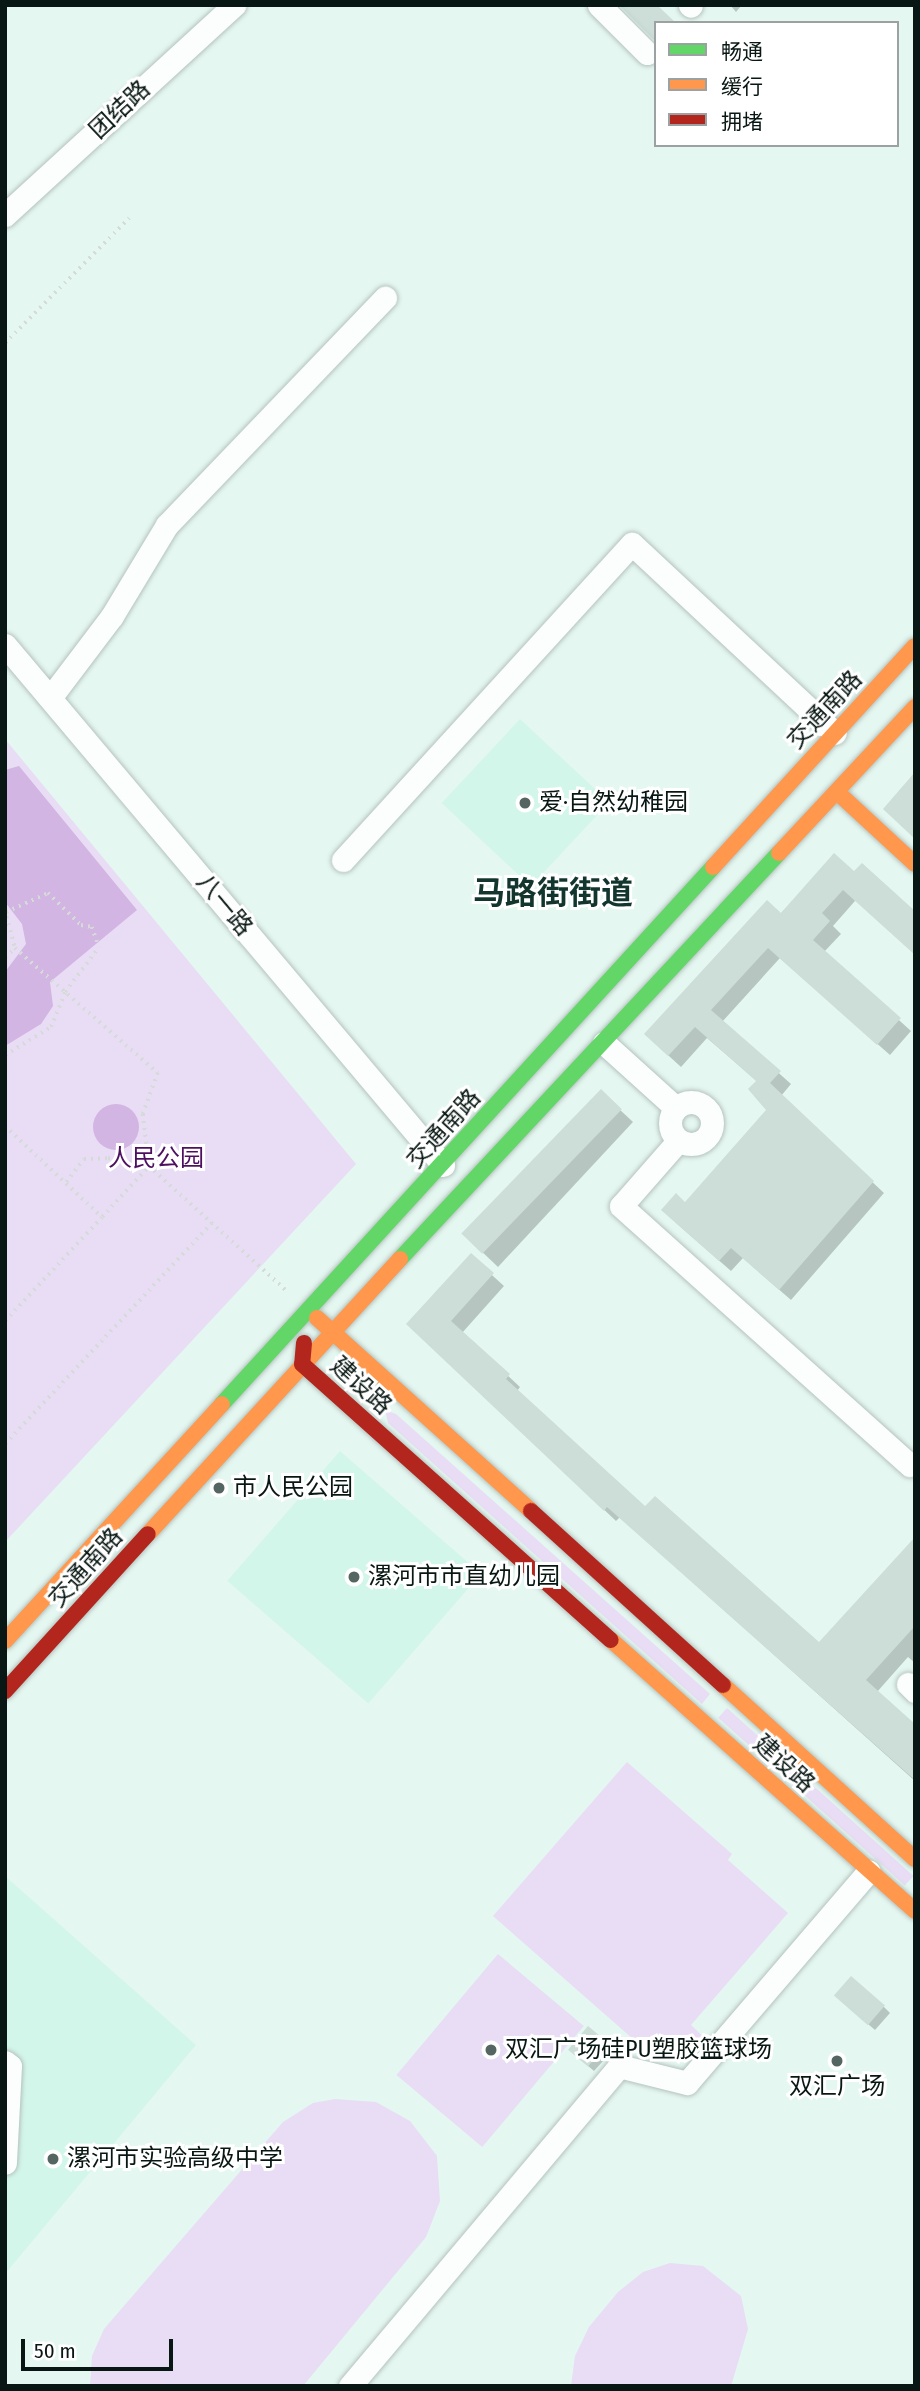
<!DOCTYPE html>
<meta charset="utf-8">
<style>
body{margin:0}
#map{position:relative;width:920px;height:2391px;overflow:hidden;background:#e5f7f1;font-family:"Fira Sans Condensed","Noto Sans SC",sans-serif}
div>[style]{position:absolute}
.built>*{inset:0;background:#d3f6eb;transform-origin:0 0}
.green>*{inset:0;background:#e8ddf4;transform-origin:0 0}
.water>*{inset:0;background:#d2b5e2}
.round{border-radius:50%}
.shadow>*{inset:0;background:#0003}
.building>*{inset:0;background:#cdddd8;transform-origin:0 0}
.path>*{height:3.5px;margin-top:-1.75px;transform-origin:0;background:repeating-linear-gradient(90deg,#d5dbd8 0 2px,transparent 0 7px)}
.roads{filter:drop-shadow(0 0 2px #b4c3be) drop-shadow(0 0 2px #b4c3be)}
.street>*{height:23px;margin:-11.5px;padding:0 11.5px;transform-origin:11.5px;border-radius:11.5px;background:#fbfefd}
.street>.ring{margin:-11.5px;padding:0;box-sizing:content-box;background:none;border:23px solid #fbfefd;border-radius:50%}
.fast>*{height:16px;margin:-8px;padding:0 8px;transform-origin:8px;border-radius:8px;background:#63d668}
.slow>*{height:16px;margin:-8px;padding:0 8px;transform-origin:8px;border-radius:8px;background:#ff974d}
.jam>*{height:16px;margin:-8px;padding:0 8px;transform-origin:8px;border-radius:8px;background:#b3261e}
.path-bridge>*{height:3.5px;margin-top:-1.75px;transform-origin:0;background:repeating-linear-gradient(90deg,#d5dbd8 0 2px,transparent 0 7px)}
.dots>*{width:19px;height:19px;translate:-50% -50%;box-sizing:border-box;border:4px solid #fff;border-radius:50%}
span{translate:-50% -50%;white-space:nowrap;text-align:center;line-height:1.15;-webkit-text-stroke:6px #fff;paint-order:stroke}
.street-label{font-size:24px;color:#081713}
.poi-label{font-size:24px;color:#081713}
.left{translate:0 -50%;text-align:left}
.park-label{font-size:24px;color:#4d0f5f}
.district-label{font-size:32px;color:#12362d;font-weight:700}
.frame{position:absolute;inset:0;border:7px solid #081713;pointer-events:none}
.legend{position:absolute;left:654px;top:21px;width:245px;height:126px;box-sizing:border-box;background:#fff;border:2px solid #9ca2a1;margin:0;padding:9px 12px;list-style:none;font-size:21px;color:#081713}
.legend li{display:flex;align-items:center;gap:14px;height:35px}
.legend b{width:35px;border:2px solid #9ca2a1}
.scale{position:absolute;left:21px;top:2339px;width:152px;height:32px;box-sizing:border-box;border:4px solid #081713;border-top:0;padding-left:9px;font-size:21px;line-height:24px;white-space:nowrap;color:#081713;-webkit-text-stroke:5px #fff;paint-order:stroke}
</style>
<div id="map">
<div class="built">
<div style="left:520px;top:719px;width:122px;height:115px;rotate:43deg"></div>
<div style="left:340px;top:1451px;width:187px;height:172px;rotate:41deg"></div>
<div style="clip-path:polygon(5px 1876px,196px 2045px,5px 2274px)"></div>
</div>
<div class="green">
<div style="clip-path:polygon(5px 739px,356px 1164px,5px 1542px)"></div>
<div style="clip-path:polygon(385px 1410px,396px 1414px,710px 1694px,702px 1704px,388px 1423px)"></div>
<div style="left:727px;top:1708px;width:251px;height:13px;rotate:42deg"></div>
<div style="clip-path:polygon(627px 1762px,732px 1854px,728px 1860px,788px 1913px,691px 2025px,707px 2040px,678px 2055px,650px 2052px,633px 2039px,493px 1916px)"></div>
<div style="left:498px;top:1954px;width:112px;height:158px;rotate:40deg"></div>
<div style="clip-path:polygon(335px 2099px,376px 2102px,410px 2121px,437px 2156px,440px 2201px,426px 2237px,303px 2386px,90px 2386px,92px 2356px,104px 2329px,283px 2122px,313px 2103px)"></div>
<div style="clip-path:polygon(670px 2263px,703px 2266px,741px 2296px,748px 2329px,731px 2386px,571px 2386px,575px 2356px,589px 2327px,618px 2292px,643px 2272px)"></div>
</div>
<div class="water">
<div style="clip-path:polygon(19px 766px,137px 910px,50px 982px,53px 1006px,41px 1024px,5px 1046px,5px 972px,26px 944px,22px 924px,5px 902px,5px 770px)"></div>
<div class="round" style="left:93px;top:1104px;width:46px;height:46px"></div>
</div>
<div class="shadow">
<div style="clip-path:polygon(730px 5px,742px 5px,736px 12px)"></div>
<div style="clip-path:polygon(834px 856px,855px 901px,833px 926px,841px 934px,824px 952px,911px 1031px,890px 1055px,780px 958px,722px 1022px,791px 1084px,781px 1096px,884px 1193px,791px 1300px,743px 1258px,731px 1271px,675px 1222px,768px 1110px,757px 1081px,707px 1038px,681px 1067px,658px 1046px)"></div>
<div style="clip-path:polygon(601px 1092px,633px 1122px,498px 1267px,478px 1248px)"></div>
<div style="clip-path:polygon(471px 1256px,504px 1286px,462px 1333px,520px 1387px,517px 1391px,645px 1509px,819px 1645px,915px 1540px,915px 1663px,908px 1657px,877px 1692px,915px 1726px,915px 1781px,620px 1517px,616px 1521px,420px 1336px)"></div>
<div style="clip-path:polygon(841px 2001px,884px 2007px,890px 2013px,875px 2030px)"></div>
<div style="clip-path:polygon(607px 2044px,613px 2050px,594px 2071px,575px 2055px)"></div>
</div>
<div class="building">
<div style="clip-path:polygon(619px 5px,657px 5px,676px 23px,656px 23px,656px 42px)"></div>
<div style="clip-path:polygon(915px 772px,915px 839px,883px 809px)"></div>
<div style="clip-path:polygon(834px 853px,854px 871px,862px 863px,915px 911px,915px 955px,843px 890px,822px 913px,830px 921px,813px 940px,901px 1018px,877px 1045px,768px 948px,711px 1010px,781px 1071px,770px 1083px,874px 1181px,779px 1290px,731px 1248px,719px 1261px,661px 1210px,676px 1193px,685px 1202px,766px 1110px,748px 1089px,756px 1081px,695px 1027px,668px 1056px,644px 1034px,767px 900px,781px 913px)"></div>
<div style="left:601px;top:1089px;width:29px;height:201px;rotate:44deg"></div>
<div style="clip-path:polygon(471px 1253px,494px 1273px,451px 1321px,510px 1374px,506px 1379px,645px 1506px,655px 1496px,819px 1642px,915px 1537px,915px 1626px,866px 1680px,915px 1724px,915px 1780px,607px 1507px,604px 1511px,406px 1324px)"></div>
<div style="left:851px;top:1976px;width:45px;height:26px;rotate:41deg"></div>
<div style="left:588px;top:2026px;width:26px;height:31px;rotate:40deg"></div>
</div>
<div class="path">
<div style="left:5px;top:343px;width:176px;rotate:-45.2deg"></div>
<div style="left:5px;top:910px;width:39px;rotate:75deg"></div>
<div style="left:15px;top:948px;width:190px;rotate:41.2deg"></div>
<div style="left:158px;top:1073px;width:44px;rotate:110.1deg"></div>
<div style="left:143px;top:1114px;width:52px;rotate:83.4deg"></div>
<div style="left:149px;top:1166px;width:188px;rotate:42.2deg"></div>
<div style="left:5px;top:957px;width:13px;rotate:-42deg"></div>
<div style="left:5px;top:1055px;width:54px;rotate:-31.3deg"></div>
<div style="left:51px;top:1027px;width:38px;rotate:-68deg"></div>
<div style="left:65px;top:992px;width:56px;rotate:-52.9deg"></div>
<div style="left:5px;top:1126px;width:133px;rotate:43.2deg"></div>
<div style="left:102px;top:1217px;width:69px;rotate:-47.3deg"></div>
<div style="left:66px;top:1182px;width:29px;rotate:-52deg"></div>
<div style="left:84px;top:1159px;width:24px;rotate:-2deg"></div>
<div style="left:108px;top:1158px;width:42px;rotate:11deg"></div>
<div style="left:5px;top:1321px;width:142px;rotate:-47deg"></div>
<div style="left:5px;top:1444px;width:303px;rotate:-46.9deg"></div>
</div>
<div class="roads">
<div class="street">
<div style="left:599px;top:5px;width:68px;rotate:45deg"></div>
<div style="left:690px;top:5px;width:1px;rotate:45deg"></div>
<div style="left:5px;top:215px;width:311px;rotate:-42.5deg"></div>
<div style="left:5px;top:645px;width:680px;rotate:49.89deg"></div>
<div style="left:50px;top:698px;width:103px;rotate:-52.9deg"></div>
<div style="left:112px;top:616px;width:106px;rotate:-58.9deg"></div>
<div style="left:167px;top:525px;width:315px;rotate:-46.2deg"></div>
<div style="left:343px;top:860px;width:428px;rotate:-47.6deg"></div>
<div style="left:632px;top:544px;width:277px;rotate:43deg"></div>
<div style="left:604px;top:1043px;width:97px;rotate:42.1deg"></div>
<div class="ring" style="left:670px;top:1102px;width:19px;height:19px"></div>
<div style="left:678px;top:1141px;width:86px;rotate:131.2deg"></div>
<div style="left:621px;top:1206px;width:388px;rotate:41.9deg"></div>
<div style="left:908px;top:1684px;width:10px;rotate:45deg"></div>
<div style="left:5px;top:2062px;width:6px;rotate:39deg"></div>
<div style="left:10px;top:2066px;width:97px;rotate:93deg"></div>
<div style="left:350px;top:2386px;width:418px;rotate:-49.9deg"></div>
<div style="left:619px;top:2066px;width:70px;rotate:14deg"></div>
<div style="left:687px;top:2083px;width:279px;rotate:-49.4deg"></div>
</div>
<div class="fast">
<div style="left:400px;top:1259px;width:555px;rotate:-46.97deg"></div>
<div style="left:222px;top:1404px;width:728px;rotate:-47.56deg"></div>
</div>
<div class="slow">
<div style="left:837px;top:792px;width:106px;rotate:42.7deg"></div>
<div style="left:779px;top:853px;width:200px;rotate:-47deg"></div>
<div style="left:713px;top:867px;width:299px;rotate:-47.6deg"></div>
<div style="left:317px;top:1318px;width:288px;rotate:42deg"></div>
<div style="left:148px;top:1534px;width:373px;rotate:-47.5deg"></div>
<div style="left:611px;top:1640px;width:407px;rotate:41.7deg"></div>
<div style="left:5px;top:1641px;width:321px;rotate:-47.5deg"></div>
<div style="left:723px;top:1685px;width:259px;rotate:42.2deg"></div>
</div>
<div class="jam">
<div style="left:304px;top:1343px;width:21px;rotate:95deg"></div>
<div style="left:302px;top:1364px;width:414px;rotate:41.8deg"></div>
<div style="left:531px;top:1511px;width:259px;rotate:42.2deg"></div>
<div style="left:5px;top:1691px;width:212px;rotate:-47.7deg"></div>
</div>
</div>
<div class="path-bridge">
<div style="left:6px;top:912px;width:46px;rotate:-24.3deg"></div>
<div style="left:48px;top:893px;width:46px;rotate:44.1deg"></div>
<div style="left:81px;top:925px;width:11px;rotate:10deg"></div>
<div style="left:92px;top:927px;width:21px;rotate:71deg"></div>
</div>
<div class="dots">
<div style="left:525px;top:803px;background:#556561"></div>
<div style="left:219px;top:1488px;background:#556561"></div>
<div style="left:354px;top:1577px;background:#556561"></div>
<div style="left:491px;top:2050px;background:#556561"></div>
<div style="left:837px;top:2061px;background:#556561"></div>
<div style="left:53px;top:2159px;background:#556561"></div>
</div>
<div class="street-label">
<span style="left:120px;top:110px;rotate:-43deg">团结路</span>
<span style="left:825px;top:710px;rotate:-47deg">交通南路</span>
<span style="left:224px;top:905px;rotate:50deg">八一路</span>
<span style="left:444px;top:1129px;rotate:-48deg">交通南路</span>
<span style="left:361px;top:1386px;rotate:42deg">建设路</span>
<span style="left:86px;top:1568px;rotate:-48deg">交通南路</span>
<span style="left:784px;top:1764px;rotate:42deg">建设路</span>
</div>
<div class="poi-label">
<span class="left" style="left:539px;top:803px">爱·自然幼稚园</span>
<span class="left" style="left:233px;top:1488px">市人民公园</span>
<span class="left" style="left:368px;top:1577px">漯河市市直幼儿园</span>
<span class="left" style="left:505px;top:2050px">双汇广场硅PU塑胶篮球场</span>
<span style="left:837px;top:2087px">双汇广场</span>
<span class="left" style="left:67px;top:2159px">漯河市实验高级中学</span>
</div>
<div class="park-label">
<span style="left:156px;top:1159px">人民公园</span>
</div>
<div class="district-label">
<span style="left:553px;top:893px">马路街街道</span>
</div>
<div class="frame"></div>
<ul class="legend">
<li><b style="height:9px;background:#63d668"></b>畅通</li>
<li><b style="height:9px;background:#ff974d"></b>缓行</li>
<li><b style="height:9px;background:#b3261e"></b>拥堵</li>
</ul>
<div class="scale">50 m</div>
</div>
